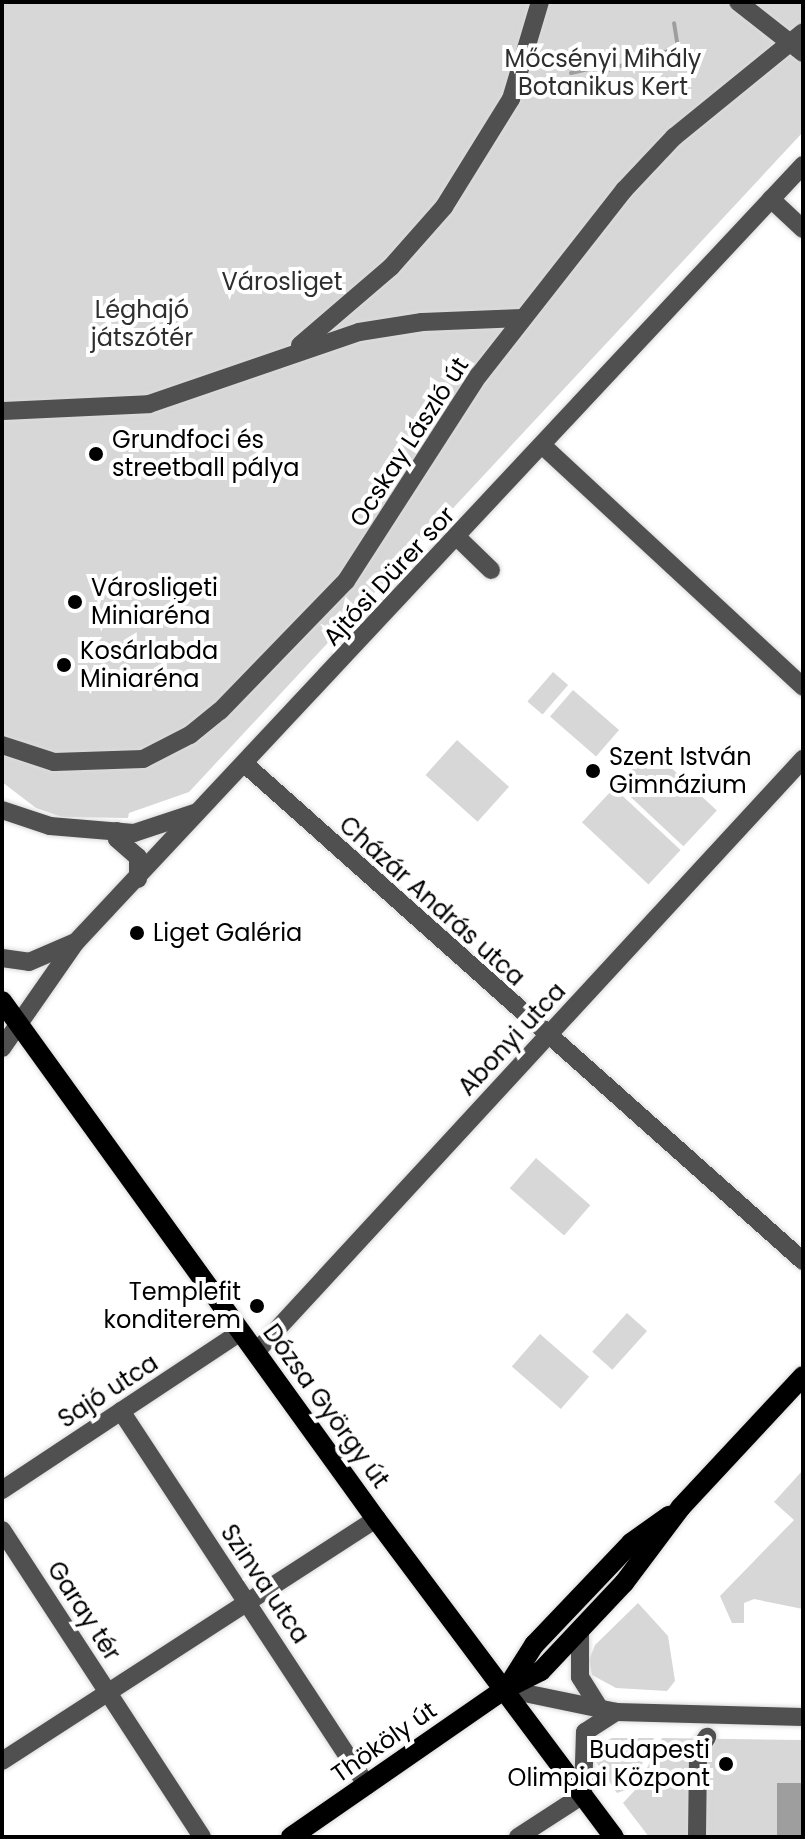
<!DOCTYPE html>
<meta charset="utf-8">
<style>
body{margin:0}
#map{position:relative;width:805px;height:1839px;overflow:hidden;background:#fff;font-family:Poppins,sans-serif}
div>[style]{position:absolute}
.green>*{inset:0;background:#d7d7d7;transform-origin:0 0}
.water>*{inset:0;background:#9e9e9e;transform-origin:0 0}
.stream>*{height:4px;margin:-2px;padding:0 2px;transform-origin:2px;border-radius:2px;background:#9e9e9e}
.roads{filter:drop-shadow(0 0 2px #dbdbdb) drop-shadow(0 0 2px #dbdbdb)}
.minor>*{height:18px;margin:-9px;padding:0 9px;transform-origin:9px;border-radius:9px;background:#505050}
.major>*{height:20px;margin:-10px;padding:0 10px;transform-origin:10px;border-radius:10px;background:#000}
.dots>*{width:22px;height:22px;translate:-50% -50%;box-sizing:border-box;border:4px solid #fff;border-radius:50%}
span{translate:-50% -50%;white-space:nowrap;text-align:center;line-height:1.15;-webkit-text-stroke:8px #fff;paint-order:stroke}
.park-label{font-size:24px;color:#2e2e2e}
.poi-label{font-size:24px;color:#000}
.left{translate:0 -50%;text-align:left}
.right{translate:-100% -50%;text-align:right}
.street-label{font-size:24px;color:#000}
.frame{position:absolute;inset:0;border:4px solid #000;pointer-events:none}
</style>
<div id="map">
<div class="green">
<div style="clip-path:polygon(2px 2px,803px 2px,803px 132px,189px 792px,129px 813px,128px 818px,62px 817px,36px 808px,2px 782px)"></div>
<div style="left:553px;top:672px;width:20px;height:39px;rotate:41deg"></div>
<div style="left:573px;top:690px;width:61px;height:35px;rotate:41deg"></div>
<div style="left:457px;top:740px;width:70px;height:47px;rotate:42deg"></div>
<div style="left:651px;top:749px;width:90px;height:49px;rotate:43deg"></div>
<div style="left:614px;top:788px;width:91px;height:47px;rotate:43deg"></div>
<div style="left:536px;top:1158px;width:72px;height:40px;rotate:41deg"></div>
<div style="left:627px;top:1313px;width:27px;height:52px;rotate:42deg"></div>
<div style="left:540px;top:1334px;width:65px;height:43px;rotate:41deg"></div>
<div style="clip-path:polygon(803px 1470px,803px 1609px,754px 1599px,744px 1603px,744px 1623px,732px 1623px,720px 1596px,794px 1520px,774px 1502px)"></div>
<div style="clip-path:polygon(638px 1603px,668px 1636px,675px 1681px,667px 1691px,616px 1688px,592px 1675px,589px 1660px,595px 1645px)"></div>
<div style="clip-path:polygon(612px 1738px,654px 1738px,631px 1788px,617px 1793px,592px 1756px,598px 1745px)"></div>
<div style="clip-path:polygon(662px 1738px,803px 1740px,803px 1837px,649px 1837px,623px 1803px,637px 1788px)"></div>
</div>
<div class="water">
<div style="left:777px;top:1783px;width:26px;height:52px"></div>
</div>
<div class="stream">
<div style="left:571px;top:73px;width:28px;rotate:-13deg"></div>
<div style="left:598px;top:67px;width:7px;rotate:34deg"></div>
<div style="left:604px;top:71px;width:77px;rotate:-17.3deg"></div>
<div style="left:678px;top:48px;width:25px;rotate:-99deg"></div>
</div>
<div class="roads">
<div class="minor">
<div style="left:738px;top:2px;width:83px;rotate:38.1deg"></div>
<div style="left:771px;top:199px;width:44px;rotate:43.2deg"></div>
<div style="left:300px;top:345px;width:120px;rotate:-40.6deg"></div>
<div style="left:391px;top:267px;width:80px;rotate:-48.5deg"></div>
<div style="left:444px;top:207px;width:127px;rotate:-58.2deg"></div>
<div style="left:511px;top:99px;width:101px;rotate:-73.4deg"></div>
<div style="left:2px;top:411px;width:147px;rotate:-2.7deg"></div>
<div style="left:149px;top:404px;width:222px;rotate:-18.9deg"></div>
<div style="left:359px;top:332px;width:64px;rotate:-9deg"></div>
<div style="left:422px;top:322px;width:100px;rotate:-2.3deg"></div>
<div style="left:542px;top:445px;width:356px;rotate:42.8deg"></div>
<div style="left:458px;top:538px;width:46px;rotate:44.1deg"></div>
<div style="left:2px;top:745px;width:55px;rotate:18.1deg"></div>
<div style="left:54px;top:762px;width:89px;rotate:-1.9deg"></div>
<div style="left:143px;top:759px;width:53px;rotate:-27.1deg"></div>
<div style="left:190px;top:735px;width:38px;rotate:-39deg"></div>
<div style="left:220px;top:711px;width:181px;rotate:-45.9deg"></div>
<div style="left:346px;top:581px;width:245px;rotate:-57.2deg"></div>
<div style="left:479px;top:375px;width:235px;rotate:-51.9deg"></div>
<div style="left:624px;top:190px;width:73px;rotate:-46.7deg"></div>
<div style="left:674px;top:137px;width:166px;rotate:-39.1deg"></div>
<div style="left:246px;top:765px;width:746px;rotate:41.68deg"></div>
<div style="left:2px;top:810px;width:51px;rotate:18.4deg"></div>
<div style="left:50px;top:826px;width:84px;rotate:4.8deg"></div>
<div style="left:134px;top:833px;width:66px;rotate:-18.4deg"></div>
<div style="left:117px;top:831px;width:8px;rotate:90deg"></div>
<div style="left:117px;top:839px;width:28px;rotate:41deg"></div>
<div style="left:138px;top:857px;width:22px;rotate:90deg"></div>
<div style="left:2px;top:958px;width:27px;rotate:8deg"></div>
<div style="left:29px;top:962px;width:48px;rotate:-23.4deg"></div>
<div style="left:2px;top:1048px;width:129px;rotate:-55.1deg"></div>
<div style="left:76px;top:942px;width:1064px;rotate:-46.9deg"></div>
<div style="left:256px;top:1352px;width:807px;rotate:-47.31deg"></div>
<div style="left:121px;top:1411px;width:448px;rotate:56.7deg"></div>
<div style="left:2px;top:1490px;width:287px;rotate:-33.5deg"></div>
<div style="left:2px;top:1530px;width:366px;rotate:56.9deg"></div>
<div style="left:580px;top:1632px;width:45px;rotate:90deg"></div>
<div style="left:580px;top:1677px;width:39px;rotate:58deg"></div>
<div style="left:505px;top:1689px;width:113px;rotate:11.7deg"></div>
<div style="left:616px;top:1712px;width:187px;rotate:1.5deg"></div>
<div style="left:2px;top:1761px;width:445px;rotate:-32.9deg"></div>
<div style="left:518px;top:1837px;width:77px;rotate:-32.9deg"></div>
<div style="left:583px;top:1795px;width:63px;rotate:-88.2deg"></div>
<div style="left:585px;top:1732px;width:37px;rotate:-33deg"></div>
<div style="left:697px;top:1837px;width:86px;rotate:-89.3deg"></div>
<div style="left:698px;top:1751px;width:17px;rotate:-57deg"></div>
</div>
<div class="major">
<div style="left:2px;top:1001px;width:639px;rotate:54.17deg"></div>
<div style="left:376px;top:1519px;width:397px;rotate:53.2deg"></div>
<div style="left:508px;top:1686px;width:49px;rotate:-57.6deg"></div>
<div style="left:534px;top:1645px;width:141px;rotate:-46.4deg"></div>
<div style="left:631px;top:1543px;width:47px;rotate:-35.4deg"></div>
<div style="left:291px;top:1837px;width:260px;rotate:-34.7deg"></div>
<div style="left:505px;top:1689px;width:40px;rotate:-26.6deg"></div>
<div style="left:541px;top:1671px;width:121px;rotate:-46.7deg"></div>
<div style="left:624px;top:1583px;width:95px;rotate:-53.1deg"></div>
<div style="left:681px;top:1507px;width:179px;rotate:-47deg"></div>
</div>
</div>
<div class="dots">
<div style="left:96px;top:454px;background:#000"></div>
<div style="left:75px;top:602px;background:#000"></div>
<div style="left:64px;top:665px;background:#000"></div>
<div style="left:593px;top:771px;background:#000"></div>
<div style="left:137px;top:933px;background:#000"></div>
<div style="left:257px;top:1306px;background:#000"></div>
<div style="left:726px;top:1764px;background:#000"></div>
</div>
<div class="park-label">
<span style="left:603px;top:73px">Mőcsényi Mihály<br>Botanikus Kert</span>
<span style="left:282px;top:282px">Városliget</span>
<span style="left:142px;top:324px">Léghajó<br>játszótér</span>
</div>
<div class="poi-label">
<span class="left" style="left:112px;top:454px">Grundfoci és<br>streetball pálya</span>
<span class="left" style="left:91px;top:602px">Városligeti<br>Miniaréna</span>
<span class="left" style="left:80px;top:665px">Kosárlabda<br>Miniaréna</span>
<span class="left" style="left:609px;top:771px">Szent István<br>Gimnázium</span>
<span class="left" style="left:153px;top:933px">Liget Galéria</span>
<span class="right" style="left:241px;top:1306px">Templefit<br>konditerem</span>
<span class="right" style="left:710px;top:1764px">Budapesti<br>Olimpiai Központ</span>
</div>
<div class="street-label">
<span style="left:409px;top:442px;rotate:-57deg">Ocskay László út</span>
<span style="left:389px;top:576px;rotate:-47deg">Ajtósi Dürer sor</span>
<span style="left:432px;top:901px;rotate:42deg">Cházár András utca</span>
<span style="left:512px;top:1039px;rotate:-47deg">Abonyi utca</span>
<span style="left:108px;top:1391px;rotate:-33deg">Sajó utca</span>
<span style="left:326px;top:1406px;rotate:54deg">Dózsa György út</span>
<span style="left:265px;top:1584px;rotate:56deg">Szinva utca</span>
<span style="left:84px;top:1611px;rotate:57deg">Garay tér</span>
<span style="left:384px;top:1742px;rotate:-35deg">Thököly út</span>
</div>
<div class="frame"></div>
</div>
